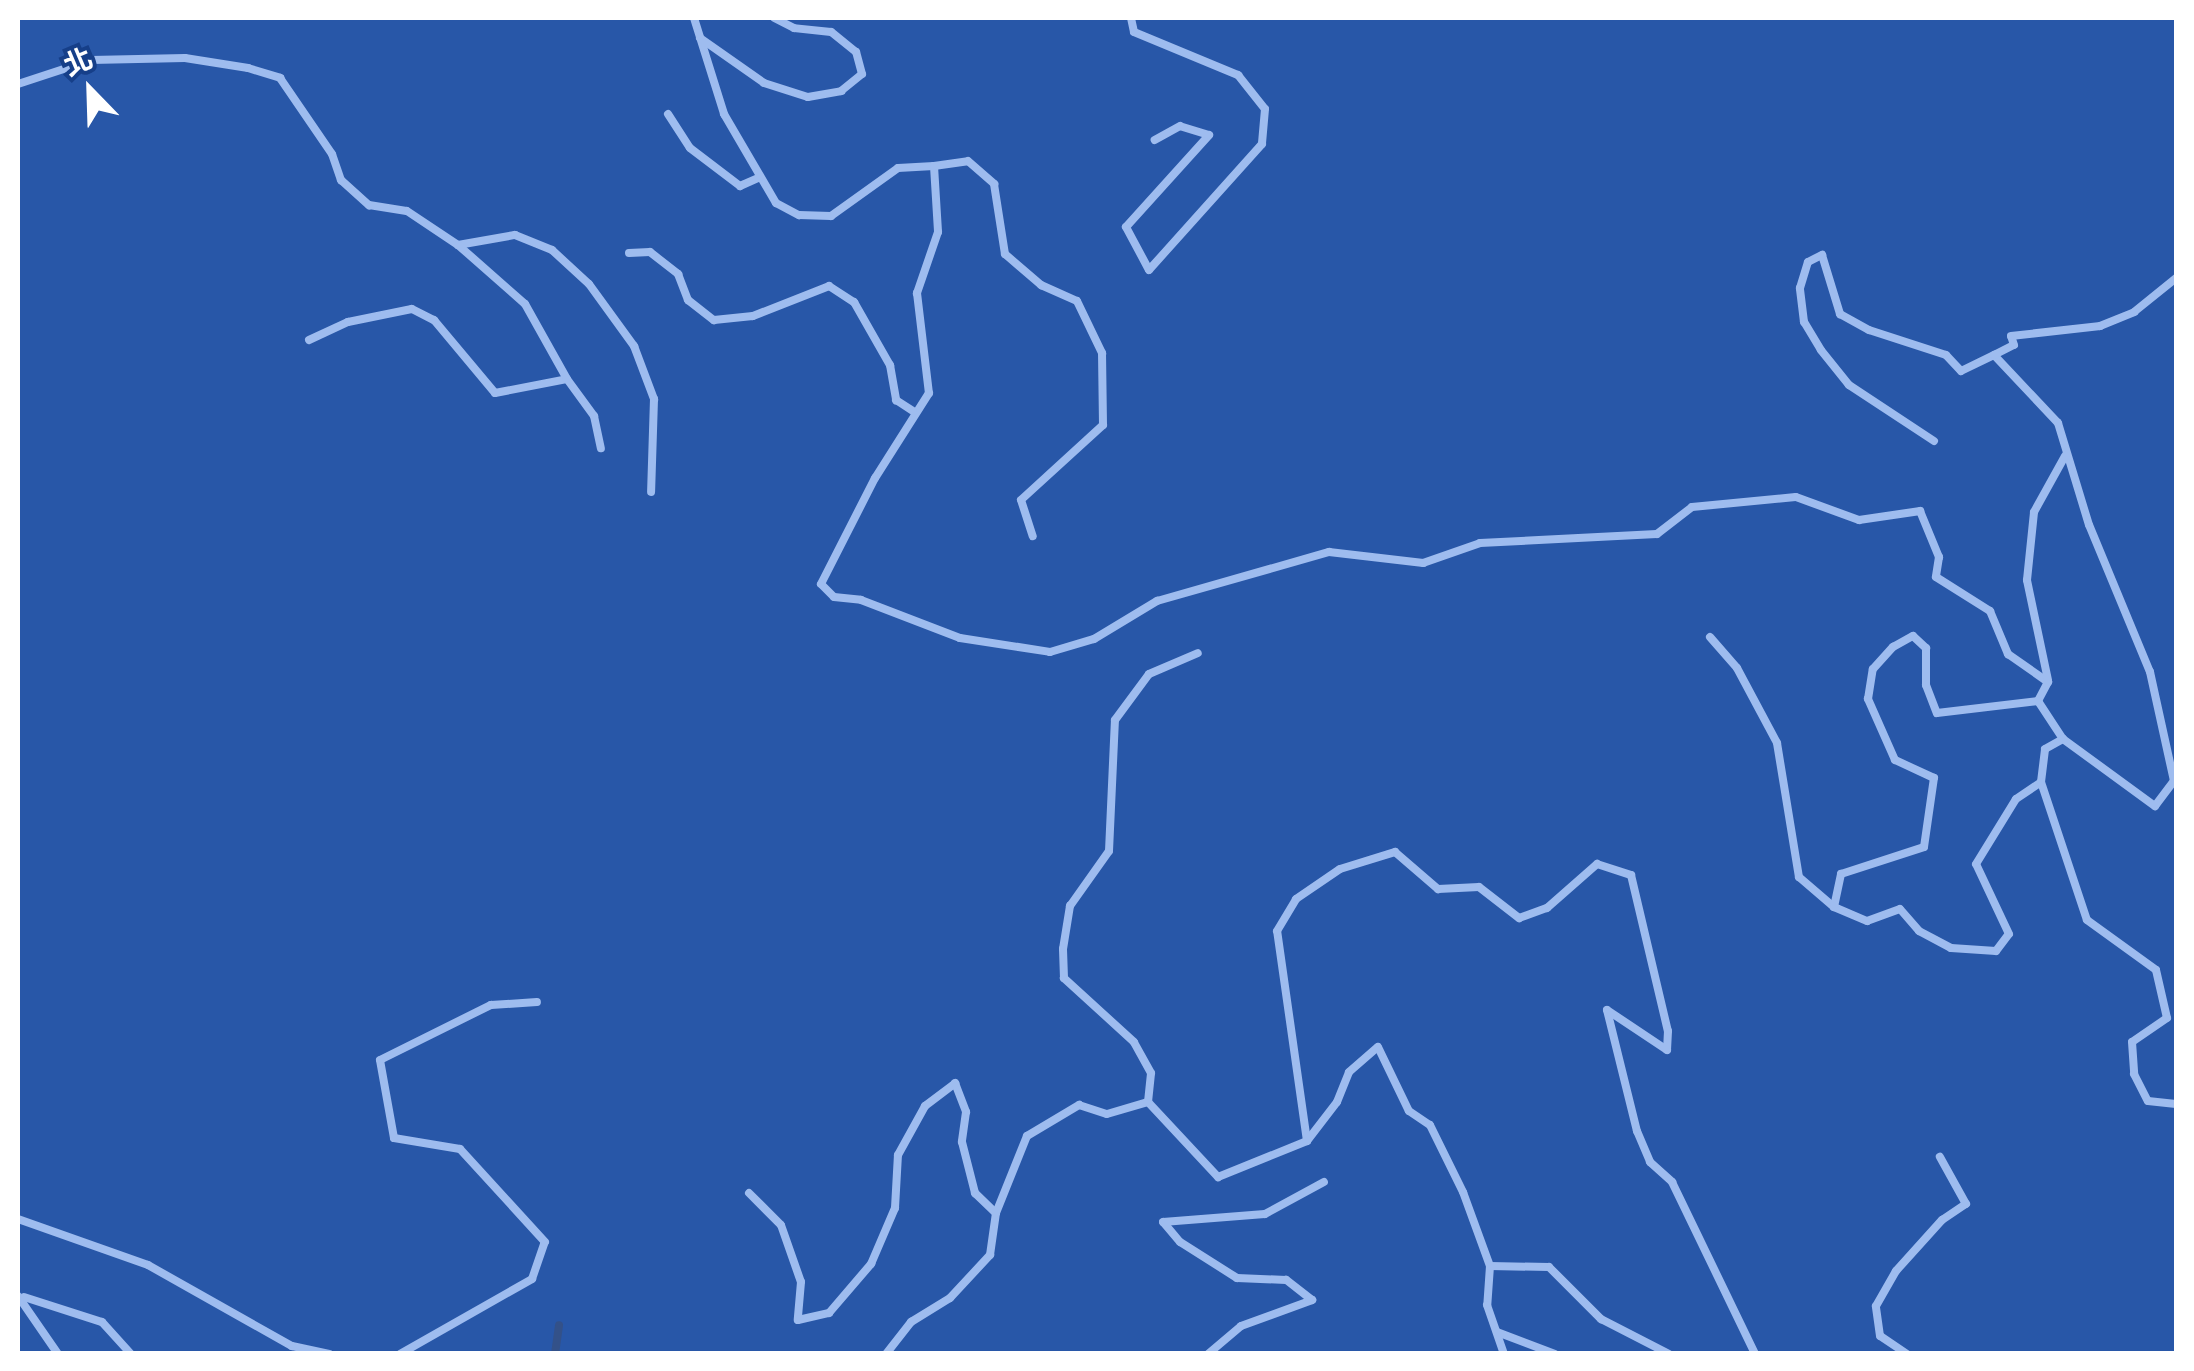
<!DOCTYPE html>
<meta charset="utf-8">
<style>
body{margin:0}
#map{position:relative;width:2194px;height:1371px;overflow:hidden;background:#163f89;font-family:"DejaVu Sans","Noto Sans TC",sans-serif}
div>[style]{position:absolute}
.green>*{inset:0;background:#2857a8;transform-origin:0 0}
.stream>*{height:8px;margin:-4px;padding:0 4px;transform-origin:4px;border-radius:4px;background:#335189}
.lane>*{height:8px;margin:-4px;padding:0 4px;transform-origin:4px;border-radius:4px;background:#9ebcef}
span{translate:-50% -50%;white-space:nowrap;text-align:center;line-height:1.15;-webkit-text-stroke:8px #163f89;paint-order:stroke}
.frame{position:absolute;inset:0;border:20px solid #fff;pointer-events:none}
.north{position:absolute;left:40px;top:40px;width:100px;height:100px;-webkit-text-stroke:8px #163f89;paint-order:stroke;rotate:337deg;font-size:28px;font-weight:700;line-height:40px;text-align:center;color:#fff}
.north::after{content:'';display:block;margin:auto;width:35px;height:45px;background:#fff;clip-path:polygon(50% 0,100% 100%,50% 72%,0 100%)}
</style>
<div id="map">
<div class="green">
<div style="left:18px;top:18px;width:2158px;height:1335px"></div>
</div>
<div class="stream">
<div style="left:555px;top:1354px;width:29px;rotate:-82deg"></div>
</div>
<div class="lane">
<div style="left:694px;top:18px;width:101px;rotate:72.6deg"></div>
<div style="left:724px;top:114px;width:103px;rotate:59.7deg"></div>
<div style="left:776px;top:203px;width:26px;rotate:28deg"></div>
<div style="left:799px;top:215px;width:32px;rotate:2deg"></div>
<div style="left:831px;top:216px;width:82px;rotate:-35.6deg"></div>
<div style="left:898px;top:168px;width:36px;rotate:-3deg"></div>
<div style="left:934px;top:166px;width:66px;rotate:86.5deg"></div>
<div style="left:938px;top:232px;width:65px;rotate:109deg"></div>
<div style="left:917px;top:293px;width:101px;rotate:83.2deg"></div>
<div style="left:929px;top:393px;width:101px;rotate:122.4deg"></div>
<div style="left:875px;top:478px;width:119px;rotate:117deg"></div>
<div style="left:821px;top:584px;width:18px;rotate:45deg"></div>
<div style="left:834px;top:597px;width:27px;rotate:6deg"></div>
<div style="left:861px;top:600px;width:106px;rotate:21deg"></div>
<div style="left:960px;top:638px;width:91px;rotate:8.8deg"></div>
<div style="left:1050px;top:652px;width:46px;rotate:-16.5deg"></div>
<div style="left:1094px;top:639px;width:74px;rotate:-31.1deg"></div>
<div style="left:1157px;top:601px;width:179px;rotate:-15.9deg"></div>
<div style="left:1329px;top:552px;width:95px;rotate:6.7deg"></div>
<div style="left:1423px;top:563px;width:60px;rotate:-19.3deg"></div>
<div style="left:1480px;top:543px;width:177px;rotate:-2.9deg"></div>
<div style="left:1657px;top:534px;width:44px;rotate:-37.6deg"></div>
<div style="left:1692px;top:507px;width:104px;rotate:-5.5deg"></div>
<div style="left:1796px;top:497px;width:67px;rotate:20.1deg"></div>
<div style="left:1859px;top:520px;width:62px;rotate:-8.4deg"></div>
<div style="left:1920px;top:511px;width:50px;rotate:67.6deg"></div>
<div style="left:1939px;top:557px;width:20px;rotate:99deg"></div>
<div style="left:1936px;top:577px;width:64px;rotate:32.2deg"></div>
<div style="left:1990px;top:611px;width:47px;rotate:67.3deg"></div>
<div style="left:2008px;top:654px;width:49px;rotate:35deg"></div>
<div style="left:2048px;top:682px;width:21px;rotate:118deg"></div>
<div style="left:2038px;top:701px;width:45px;rotate:56.7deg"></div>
<div style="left:1131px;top:18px;width:14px;rotate:78deg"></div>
<div style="left:1134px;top:32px;width:113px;rotate:22.5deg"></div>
<div style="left:1238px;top:75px;width:43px;rotate:51.5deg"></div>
<div style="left:1265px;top:109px;width:35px;rotate:95deg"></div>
<div style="left:1262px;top:144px;width:169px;rotate:131.9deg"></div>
<div style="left:1149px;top:270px;width:49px;rotate:-118.1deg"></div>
<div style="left:1126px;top:227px;width:124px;rotate:-47.9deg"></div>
<div style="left:1209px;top:135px;width:30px;rotate:-163deg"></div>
<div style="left:1180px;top:126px;width:29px;rotate:151deg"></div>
<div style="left:700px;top:38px;width:78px;rotate:35.1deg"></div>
<div style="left:764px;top:83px;width:46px;rotate:17.7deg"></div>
<div style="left:808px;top:97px;width:34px;rotate:-10deg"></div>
<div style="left:841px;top:91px;width:27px;rotate:-39deg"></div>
<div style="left:862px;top:74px;width:23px;rotate:-105deg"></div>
<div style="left:856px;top:52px;width:32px;rotate:-141deg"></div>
<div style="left:831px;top:32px;width:37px;rotate:-174deg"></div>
<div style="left:794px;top:28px;width:22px;rotate:-153deg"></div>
<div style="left:18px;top:84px;width:77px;rotate:-18.2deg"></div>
<div style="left:91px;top:60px;width:94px;rotate:-1.2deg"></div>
<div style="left:185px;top:58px;width:64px;rotate:9deg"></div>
<div style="left:248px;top:68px;width:34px;rotate:17deg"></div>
<div style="left:280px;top:78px;width:92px;rotate:55.6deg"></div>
<div style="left:332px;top:154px;width:28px;rotate:71deg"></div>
<div style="left:341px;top:180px;width:38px;rotate:42deg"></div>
<div style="left:369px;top:205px;width:38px;rotate:9deg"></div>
<div style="left:407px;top:211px;width:61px;rotate:33.7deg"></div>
<div style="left:458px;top:245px;width:58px;rotate:-10deg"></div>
<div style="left:515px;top:235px;width:40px;rotate:22deg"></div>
<div style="left:552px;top:250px;width:50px;rotate:42.6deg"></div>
<div style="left:589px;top:284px;width:77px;rotate:54deg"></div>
<div style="left:634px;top:346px;width:57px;rotate:69.3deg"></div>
<div style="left:654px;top:399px;width:93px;rotate:91.8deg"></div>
<div style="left:668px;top:114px;width:40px;rotate:57.1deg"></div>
<div style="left:690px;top:148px;width:63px;rotate:37.2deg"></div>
<div style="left:740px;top:186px;width:22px;rotate:-24deg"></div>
<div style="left:934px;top:166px;width:34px;rotate:-8deg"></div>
<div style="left:968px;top:161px;width:35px;rotate:41deg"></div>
<div style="left:994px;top:184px;width:71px;rotate:81.1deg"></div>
<div style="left:1005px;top:254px;width:48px;rotate:40.7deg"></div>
<div style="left:1041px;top:285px;width:39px;rotate:24deg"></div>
<div style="left:1077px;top:301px;width:58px;rotate:64.3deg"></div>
<div style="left:1102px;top:353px;width:72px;rotate:89.2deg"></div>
<div style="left:1103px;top:425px;width:111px;rotate:137.6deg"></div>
<div style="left:1021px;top:500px;width:38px;rotate:72deg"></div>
<div style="left:629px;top:253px;width:21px;rotate:-3deg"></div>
<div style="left:650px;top:252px;width:36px;rotate:38deg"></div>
<div style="left:678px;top:274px;width:28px;rotate:69deg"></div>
<div style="left:688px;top:300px;width:33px;rotate:38deg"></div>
<div style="left:714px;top:320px;width:39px;rotate:-6deg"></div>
<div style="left:753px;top:316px;width:82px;rotate:-21.5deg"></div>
<div style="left:829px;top:286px;width:30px;rotate:33deg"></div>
<div style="left:854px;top:302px;width:73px;rotate:60.3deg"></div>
<div style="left:890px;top:365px;width:36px;rotate:80deg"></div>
<div style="left:896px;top:400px;width:20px;rotate:33deg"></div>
<div style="left:309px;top:340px;width:43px;rotate:-24.8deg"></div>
<div style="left:348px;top:322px;width:65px;rotate:-11.5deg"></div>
<div style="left:412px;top:309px;width:25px;rotate:27deg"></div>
<div style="left:434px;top:320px;width:95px;rotate:50.1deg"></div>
<div style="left:495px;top:393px;width:73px;rotate:-11deg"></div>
<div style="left:567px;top:379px;width:86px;rotate:-119.2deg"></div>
<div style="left:525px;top:304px;width:89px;rotate:-138.6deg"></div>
<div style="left:567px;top:379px;width:46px;rotate:53.9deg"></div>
<div style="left:594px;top:416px;width:33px;rotate:78deg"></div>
<div style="left:1934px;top:441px;width:102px;rotate:-146.6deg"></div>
<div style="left:1849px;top:385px;width:45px;rotate:-128.7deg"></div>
<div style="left:1821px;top:350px;width:33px;rotate:-121deg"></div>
<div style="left:1804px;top:322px;width:34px;rotate:-97deg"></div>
<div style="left:1800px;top:288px;width:27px;rotate:-73deg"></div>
<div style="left:1808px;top:262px;width:16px;rotate:-27deg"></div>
<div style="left:1822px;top:255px;width:62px;rotate:73deg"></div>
<div style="left:1840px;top:314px;width:33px;rotate:29deg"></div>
<div style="left:1869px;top:330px;width:81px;rotate:18deg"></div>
<div style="left:1946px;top:355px;width:22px;rotate:47deg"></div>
<div style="left:1961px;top:371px;width:37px;rotate:-26deg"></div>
<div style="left:1710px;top:637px;width:41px;rotate:48.9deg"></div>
<div style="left:1737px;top:668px;width:85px;rotate:61.9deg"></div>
<div style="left:1777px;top:743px;width:136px;rotate:80.7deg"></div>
<div style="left:1799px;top:877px;width:46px;rotate:40.6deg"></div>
<div style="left:1834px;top:907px;width:36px;rotate:23deg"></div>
<div style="left:1867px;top:921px;width:35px;rotate:-20deg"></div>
<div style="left:1900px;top:909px;width:29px;rotate:49deg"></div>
<div style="left:1919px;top:931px;width:36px;rotate:28deg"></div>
<div style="left:1951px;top:948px;width:45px;rotate:3.8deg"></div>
<div style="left:1996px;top:951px;width:21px;rotate:-53deg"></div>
<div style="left:2009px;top:934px;width:77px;rotate:-115.2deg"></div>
<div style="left:1976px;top:864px;width:76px;rotate:-58.4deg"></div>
<div style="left:2016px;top:799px;width:30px;rotate:-34deg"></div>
<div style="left:2041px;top:782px;width:33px;rotate:-83deg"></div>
<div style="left:2045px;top:749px;width:21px;rotate:-29deg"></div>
<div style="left:2063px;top:739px;width:114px;rotate:36.1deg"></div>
<div style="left:2155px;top:806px;width:31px;rotate:-53deg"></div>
<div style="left:2174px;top:781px;width:112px;rotate:-102.4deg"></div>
<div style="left:2150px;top:672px;width:159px;rotate:-112.5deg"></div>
<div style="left:2089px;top:525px;width:107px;rotate:-106.9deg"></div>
<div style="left:2058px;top:423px;width:93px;rotate:-133.3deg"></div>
<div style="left:1994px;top:355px;width:22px;rotate:-27deg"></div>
<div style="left:2014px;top:345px;width:9px;rotate:-108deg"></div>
<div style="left:2011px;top:336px;width:90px;rotate:-6.4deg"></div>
<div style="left:2100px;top:326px;width:37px;rotate:-22deg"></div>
<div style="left:2134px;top:312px;width:54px;rotate:-39deg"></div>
<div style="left:2048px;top:680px;width:102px;rotate:-101.9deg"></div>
<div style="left:2027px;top:580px;width:68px;rotate:-84.1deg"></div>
<div style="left:2034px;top:512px;width:64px;rotate:-61deg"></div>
<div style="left:2041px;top:782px;width:145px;rotate:71.6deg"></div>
<div style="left:2087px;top:920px;width:85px;rotate:35.9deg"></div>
<div style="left:2156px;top:970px;width:49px;rotate:77.1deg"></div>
<div style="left:2167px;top:1018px;width:42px;rotate:145.6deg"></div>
<div style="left:2132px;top:1042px;width:32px;rotate:86deg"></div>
<div style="left:2134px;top:1074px;width:30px;rotate:63deg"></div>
<div style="left:2148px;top:1101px;width:28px;rotate:6deg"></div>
<div style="left:1834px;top:907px;width:34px;rotate:-78deg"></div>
<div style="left:1841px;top:874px;width:87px;rotate:-18deg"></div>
<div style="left:1924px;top:847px;width:70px;rotate:-81.8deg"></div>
<div style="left:1934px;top:778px;width:43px;rotate:-155.2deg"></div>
<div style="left:1895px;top:760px;width:67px;rotate:-113.9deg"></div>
<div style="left:1868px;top:699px;width:30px;rotate:-81deg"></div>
<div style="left:1873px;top:669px;width:30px;rotate:-48deg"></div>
<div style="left:1893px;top:647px;width:23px;rotate:-29deg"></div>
<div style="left:1913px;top:636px;width:18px;rotate:43deg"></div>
<div style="left:1926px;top:648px;width:37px;rotate:90deg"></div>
<div style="left:1926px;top:685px;width:30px;rotate:69deg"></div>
<div style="left:1937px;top:713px;width:102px;rotate:-6.8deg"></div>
<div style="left:1148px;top:1102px;width:103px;rotate:47deg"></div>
<div style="left:1218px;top:1177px;width:96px;rotate:-22deg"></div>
<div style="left:1307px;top:1141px;width:49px;rotate:-52.4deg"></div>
<div style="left:1337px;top:1102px;width:32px;rotate:-68deg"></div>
<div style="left:1349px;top:1072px;width:38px;rotate:-41deg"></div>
<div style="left:1378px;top:1047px;width:71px;rotate:64.2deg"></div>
<div style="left:1409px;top:1111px;width:25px;rotate:34deg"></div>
<div style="left:1430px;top:1125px;width:75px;rotate:63.8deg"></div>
<div style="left:1463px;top:1192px;width:79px;rotate:70deg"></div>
<div style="left:1490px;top:1266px;width:39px;rotate:94deg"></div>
<div style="left:1487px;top:1305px;width:52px;rotate:70.9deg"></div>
<div style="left:1307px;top:1141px;width:212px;rotate:-98.1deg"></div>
<div style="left:1277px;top:931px;width:37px;rotate:-59deg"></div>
<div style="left:1296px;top:899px;width:53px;rotate:-34.3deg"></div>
<div style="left:1340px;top:869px;width:58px;rotate:-17.2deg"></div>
<div style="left:1395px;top:852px;width:57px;rotate:40.7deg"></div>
<div style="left:1438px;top:889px;width:41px;rotate:-2.8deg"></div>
<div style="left:1479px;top:887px;width:51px;rotate:37.8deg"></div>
<div style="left:1519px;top:918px;width:30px;rotate:-20deg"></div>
<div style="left:1547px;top:908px;width:67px;rotate:-41.3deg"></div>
<div style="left:1597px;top:864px;width:36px;rotate:18deg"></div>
<div style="left:1631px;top:875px;width:160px;rotate:76.7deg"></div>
<div style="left:1668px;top:1031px;width:19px;rotate:93deg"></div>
<div style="left:1667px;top:1050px;width:72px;rotate:-146.3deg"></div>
<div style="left:1607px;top:1010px;width:125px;rotate:76.1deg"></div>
<div style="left:1637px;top:1131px;width:34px;rotate:67deg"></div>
<div style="left:1650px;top:1162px;width:30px;rotate:42deg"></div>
<div style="left:1672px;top:1182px;width:191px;rotate:64.2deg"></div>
<div style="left:749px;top:1193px;width:45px;rotate:45deg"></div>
<div style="left:781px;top:1225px;width:60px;rotate:70.7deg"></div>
<div style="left:801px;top:1282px;width:38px;rotate:95deg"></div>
<div style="left:798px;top:1320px;width:32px;rotate:-13deg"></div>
<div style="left:829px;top:1313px;width:65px;rotate:-49.4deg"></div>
<div style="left:871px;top:1264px;width:61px;rotate:-66.8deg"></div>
<div style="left:895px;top:1208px;width:53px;rotate:-86.8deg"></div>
<div style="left:898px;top:1155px;width:56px;rotate:-61.1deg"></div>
<div style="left:925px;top:1106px;width:38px;rotate:-37deg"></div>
<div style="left:955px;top:1083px;width:31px;rotate:69deg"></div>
<div style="left:966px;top:1112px;width:30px;rotate:98deg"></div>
<div style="left:962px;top:1142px;width:53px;rotate:75.7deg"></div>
<div style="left:975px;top:1193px;width:29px;rotate:44deg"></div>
<div style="left:18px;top:1219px;width:138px;rotate:19.5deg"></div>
<div style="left:148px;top:1265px;width:165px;rotate:29.4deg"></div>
<div style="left:292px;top:1346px;width:38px;rotate:12deg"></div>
<div style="left:1490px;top:1266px;width:59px;rotate:1deg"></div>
<div style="left:1549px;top:1267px;width:74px;rotate:45deg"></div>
<div style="left:1601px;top:1319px;width:76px;rotate:27.2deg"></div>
<div style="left:18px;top:1296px;width:70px;rotate:55.4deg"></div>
<div style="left:24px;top:1297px;width:82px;rotate:17.8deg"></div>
<div style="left:102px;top:1322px;width:43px;rotate:47.8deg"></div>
<div style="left:1497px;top:1332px;width:62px;rotate:20.8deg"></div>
<div style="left:400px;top:1354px;width:152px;rotate:-29.6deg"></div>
<div style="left:532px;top:1279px;width:39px;rotate:-71deg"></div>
<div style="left:545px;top:1242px;width:126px;rotate:-132.4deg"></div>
<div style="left:460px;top:1149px;width:67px;rotate:-170.5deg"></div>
<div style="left:394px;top:1138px;width:79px;rotate:-100.2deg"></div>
<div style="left:380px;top:1060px;width:124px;rotate:-26.4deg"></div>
<div style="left:491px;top:1005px;width:46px;rotate:-3.7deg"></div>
<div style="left:886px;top:1354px;width:41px;rotate:-52deg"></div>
<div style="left:911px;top:1322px;width:46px;rotate:-31.6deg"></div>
<div style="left:950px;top:1298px;width:59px;rotate:-47.1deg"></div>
<div style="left:990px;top:1255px;width:42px;rotate:-81.9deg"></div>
<div style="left:996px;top:1213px;width:83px;rotate:-68.1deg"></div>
<div style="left:1027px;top:1136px;width:61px;rotate:-30.8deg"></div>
<div style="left:1079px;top:1105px;width:29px;rotate:18deg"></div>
<div style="left:1107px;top:1114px;width:43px;rotate:-16.3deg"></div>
<div style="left:1148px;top:1102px;width:29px;rotate:-84deg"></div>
<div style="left:1151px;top:1073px;width:35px;rotate:-119deg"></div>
<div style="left:1134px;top:1042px;width:95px;rotate:-137.6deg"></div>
<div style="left:1064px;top:978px;width:29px;rotate:-92deg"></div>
<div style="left:1063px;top:949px;width:44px;rotate:-80.8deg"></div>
<div style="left:1070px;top:906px;width:67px;rotate:-54.7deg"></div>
<div style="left:1109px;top:851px;width:131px;rotate:-87.4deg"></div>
<div style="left:1115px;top:720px;width:57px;rotate:-53.5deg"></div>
<div style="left:1149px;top:674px;width:53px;rotate:-23.2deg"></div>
<div style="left:1208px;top:1354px;width:43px;rotate:-40.3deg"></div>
<div style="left:1241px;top:1326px;width:76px;rotate:-20.1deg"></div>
<div style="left:1312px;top:1300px;width:33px;rotate:-142deg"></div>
<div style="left:1286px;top:1280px;width:49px;rotate:-177.7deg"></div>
<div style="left:1237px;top:1278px;width:67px;rotate:-147.7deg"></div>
<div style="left:1180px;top:1242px;width:26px;rotate:-130deg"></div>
<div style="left:1163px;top:1222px;width:102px;rotate:-4.5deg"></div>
<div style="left:1265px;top:1214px;width:67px;rotate:-28.5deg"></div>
<div style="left:1907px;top:1354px;width:32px;rotate:-146deg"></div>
<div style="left:1880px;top:1336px;width:30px;rotate:-98deg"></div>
<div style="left:1876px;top:1306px;width:40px;rotate:-60.3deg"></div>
<div style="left:1896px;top:1271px;width:69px;rotate:-48deg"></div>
<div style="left:1942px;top:1220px;width:29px;rotate:-34deg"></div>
<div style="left:1966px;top:1204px;width:54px;rotate:-119deg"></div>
</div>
<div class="frame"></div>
<div class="north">北</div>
</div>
